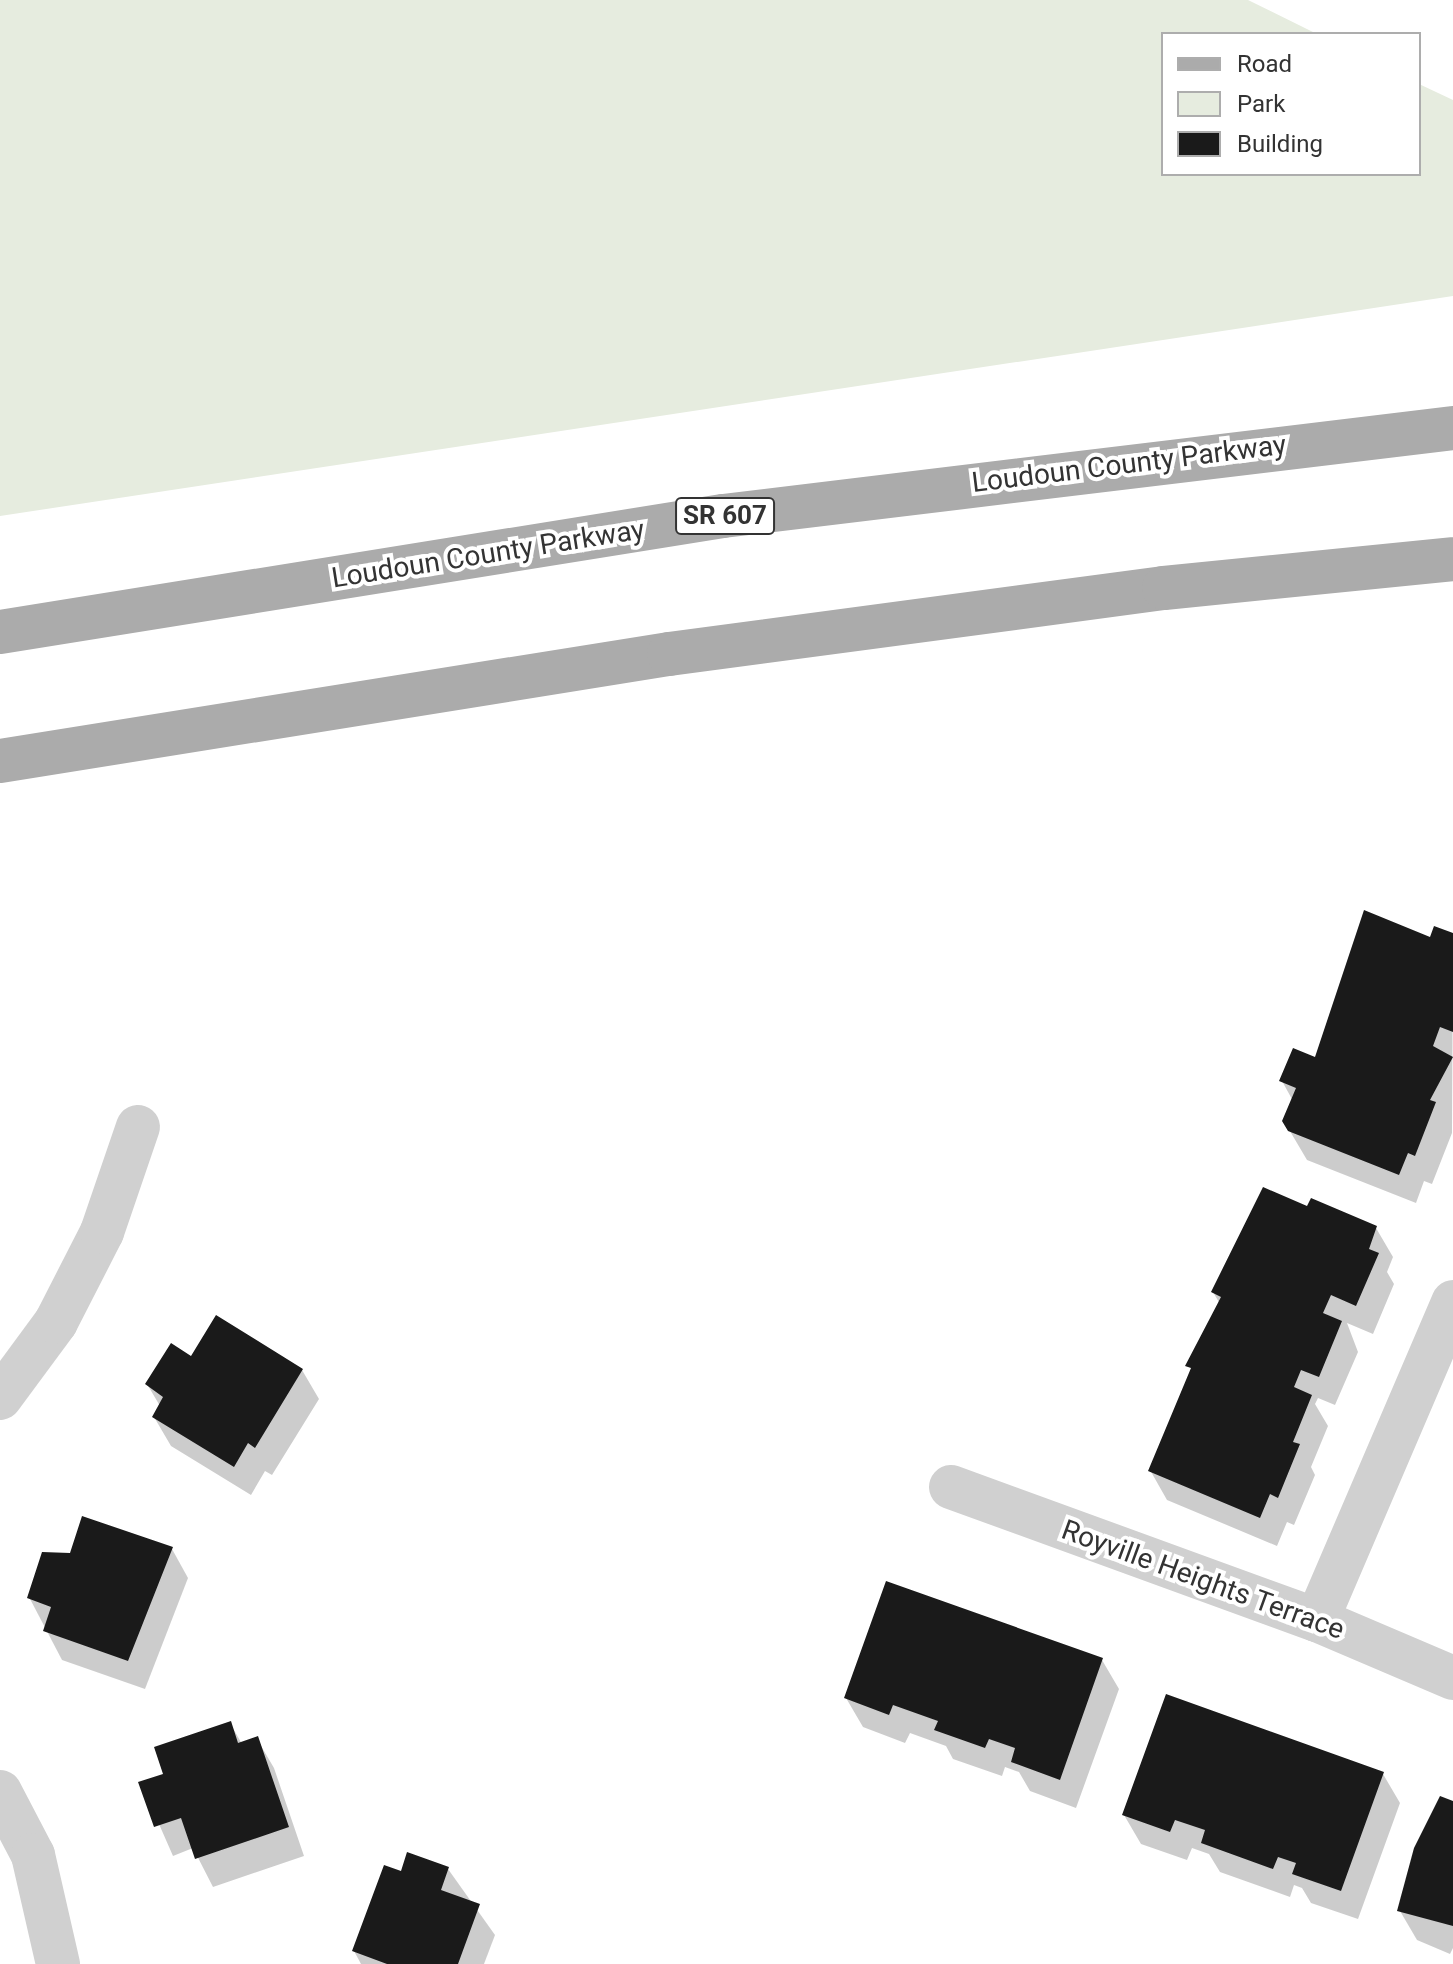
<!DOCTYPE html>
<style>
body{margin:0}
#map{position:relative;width:1453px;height:1964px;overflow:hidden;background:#fff;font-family:Roboto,sans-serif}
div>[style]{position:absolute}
.green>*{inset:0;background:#e6ecdf}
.shadow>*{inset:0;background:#0003}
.building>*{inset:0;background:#1a1a1a}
.minor>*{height:44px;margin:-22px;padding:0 22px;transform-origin:22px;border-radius:22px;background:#d0d0d0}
.major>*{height:44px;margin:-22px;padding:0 22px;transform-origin:22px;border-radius:22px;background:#ababab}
span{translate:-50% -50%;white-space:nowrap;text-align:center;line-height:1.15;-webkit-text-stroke:8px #fff;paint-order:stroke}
.shield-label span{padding:2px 6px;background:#fff;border:2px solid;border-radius:6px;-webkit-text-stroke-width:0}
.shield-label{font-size:26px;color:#333;font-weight:700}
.street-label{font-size:28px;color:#333}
.legend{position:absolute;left:1161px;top:32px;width:260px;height:144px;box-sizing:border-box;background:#fff;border:2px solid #adadad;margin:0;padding:10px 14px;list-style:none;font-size:24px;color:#333}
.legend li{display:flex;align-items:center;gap:16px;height:40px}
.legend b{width:40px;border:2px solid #adadad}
</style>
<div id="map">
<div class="green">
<div style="clip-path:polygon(0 0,1248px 0,1317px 34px,1163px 34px,1163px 174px,1419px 174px,1419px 84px,1453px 100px,1453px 296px,0 516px)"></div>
</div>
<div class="shadow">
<div style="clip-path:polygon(1453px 938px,1452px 1133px,1432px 1184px,1424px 1181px,1416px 1203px,1307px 1160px,1284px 1121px,1293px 1101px,1282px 1081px,1316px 1060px,1432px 939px)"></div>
<div style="clip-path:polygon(1308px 1209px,1376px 1228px,1393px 1257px,1387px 1272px,1394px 1284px,1373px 1334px,1347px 1323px,1358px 1352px,1335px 1405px,1318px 1398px,1315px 1404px,1328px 1426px,1311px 1467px,1315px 1475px,1294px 1525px,1287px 1522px,1277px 1546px,1167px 1500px,1150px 1470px,1220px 1304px,1213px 1292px)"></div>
<div style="clip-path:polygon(192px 1358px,302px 1370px,319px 1399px,272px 1475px,265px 1471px,251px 1495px,171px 1446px,154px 1417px,160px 1406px,147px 1384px)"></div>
<div style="clip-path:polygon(172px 1549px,188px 1578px,145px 1689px,62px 1660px,29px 1597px,71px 1555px)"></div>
<div style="clip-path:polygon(1102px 1660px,1119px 1689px,1076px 1808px,1030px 1791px,1019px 1772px,1005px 1767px,1002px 1776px,953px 1759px,946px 1746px,910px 1733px,905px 1743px,863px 1727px,846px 1698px)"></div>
<div style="clip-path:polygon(230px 1723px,242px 1744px,257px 1739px,274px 1768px,304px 1856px,213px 1887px,193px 1848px,173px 1856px,141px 1783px,165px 1775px)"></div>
<div style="clip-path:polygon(1383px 1774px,1400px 1803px,1358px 1919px,1311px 1903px,1302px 1888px,1294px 1885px,1290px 1897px,1220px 1872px,1209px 1854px,1192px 1848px,1187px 1860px,1141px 1844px,1124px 1815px)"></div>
<div style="clip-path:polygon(1453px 1803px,1453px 1948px,1450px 1954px,1417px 1940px,1400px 1911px)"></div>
<div style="clip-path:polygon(448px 1869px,495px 1935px,484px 1964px,361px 1964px,354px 1951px,402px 1874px)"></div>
</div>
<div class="building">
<div style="clip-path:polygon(1364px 910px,1430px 937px,1434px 926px,1453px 933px,1453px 1032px,1440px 1027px,1433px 1046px,1453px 1057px,1430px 1100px,1436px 1102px,1415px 1156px,1408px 1153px,1399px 1175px,1288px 1131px,1282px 1121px,1296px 1088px,1279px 1081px,1293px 1048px,1315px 1057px)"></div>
<div style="clip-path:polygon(1263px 1187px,1307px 1206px,1311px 1198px,1377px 1226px,1369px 1249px,1379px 1253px,1356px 1306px,1331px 1295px,1323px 1313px,1342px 1321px,1319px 1377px,1301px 1370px,1294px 1387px,1312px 1395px,1293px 1442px,1300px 1444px,1278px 1498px,1270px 1494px,1260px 1518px,1148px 1471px,1191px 1368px,1185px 1366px,1221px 1297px,1211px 1292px)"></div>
<div style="clip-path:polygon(216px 1315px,303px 1369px,255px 1448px,248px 1443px,234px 1467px,152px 1417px,163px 1397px,145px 1384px,171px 1343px,191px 1356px)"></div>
<div style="clip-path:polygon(82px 1516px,173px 1547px,128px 1661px,43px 1631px,51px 1607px,27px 1598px,42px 1552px,70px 1553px)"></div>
<div style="clip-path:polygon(886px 1581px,1103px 1658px,1060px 1780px,1011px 1762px,1015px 1748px,989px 1739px,985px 1748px,934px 1730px,938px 1721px,893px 1705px,889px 1715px,844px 1698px)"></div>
<div style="clip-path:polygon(1166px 1694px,1384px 1772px,1341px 1891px,1292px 1874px,1296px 1863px,1278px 1857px,1273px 1869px,1201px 1843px,1205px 1830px,1175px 1820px,1170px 1832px,1122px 1815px)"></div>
<div style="clip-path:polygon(231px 1721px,238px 1743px,258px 1736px,289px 1827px,195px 1859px,181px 1818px,154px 1827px,138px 1782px,163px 1774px,154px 1747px)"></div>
<div style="clip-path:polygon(1440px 1796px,1453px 1801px,1453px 1926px,1397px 1911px,1414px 1848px)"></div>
<div style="clip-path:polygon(407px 1852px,449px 1867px,441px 1890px,480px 1904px,458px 1964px,387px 1964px,352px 1951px,384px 1865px,401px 1871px)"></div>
</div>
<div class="minor">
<div style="left:0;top:1398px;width:94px;rotate:-53.6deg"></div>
<div style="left:56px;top:1322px;width:101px;rotate:-62.9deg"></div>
<div style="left:102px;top:1232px;width:111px;rotate:-71.1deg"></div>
<div style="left:951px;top:1487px;width:389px;rotate:20deg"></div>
<div style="left:1317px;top:1620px;width:148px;rotate:23.1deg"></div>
<div style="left:1317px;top:1620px;width:346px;rotate:-66.8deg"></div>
<div style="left:0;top:1792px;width:71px;rotate:62.4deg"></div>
<div style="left:33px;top:1855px;width:112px;rotate:77.1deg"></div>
</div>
<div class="major">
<div style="left:0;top:632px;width:732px;rotate:-9.12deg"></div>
<div style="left:723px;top:516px;width:735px;rotate:-6.87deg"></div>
<div style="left:0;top:761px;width:678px;rotate:-9.09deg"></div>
<div style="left:669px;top:654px;width:499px;rotate:-7.6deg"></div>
<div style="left:1164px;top:588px;width:290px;rotate:-5.7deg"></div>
</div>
<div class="shield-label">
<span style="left:725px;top:516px">SR 607</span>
</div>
<div class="street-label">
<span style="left:1129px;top:464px;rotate:-7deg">Loudoun County Parkway</span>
<span style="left:488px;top:554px;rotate:-9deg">Loudoun County Parkway</span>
<span style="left:1203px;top:1580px;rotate:20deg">Royville Heights Terrace</span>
</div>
<ul class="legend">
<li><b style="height:10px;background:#ababab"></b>Road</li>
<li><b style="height:22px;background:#e6ecdf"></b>Park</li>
<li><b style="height:22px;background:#1a1a1a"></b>Building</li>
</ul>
</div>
